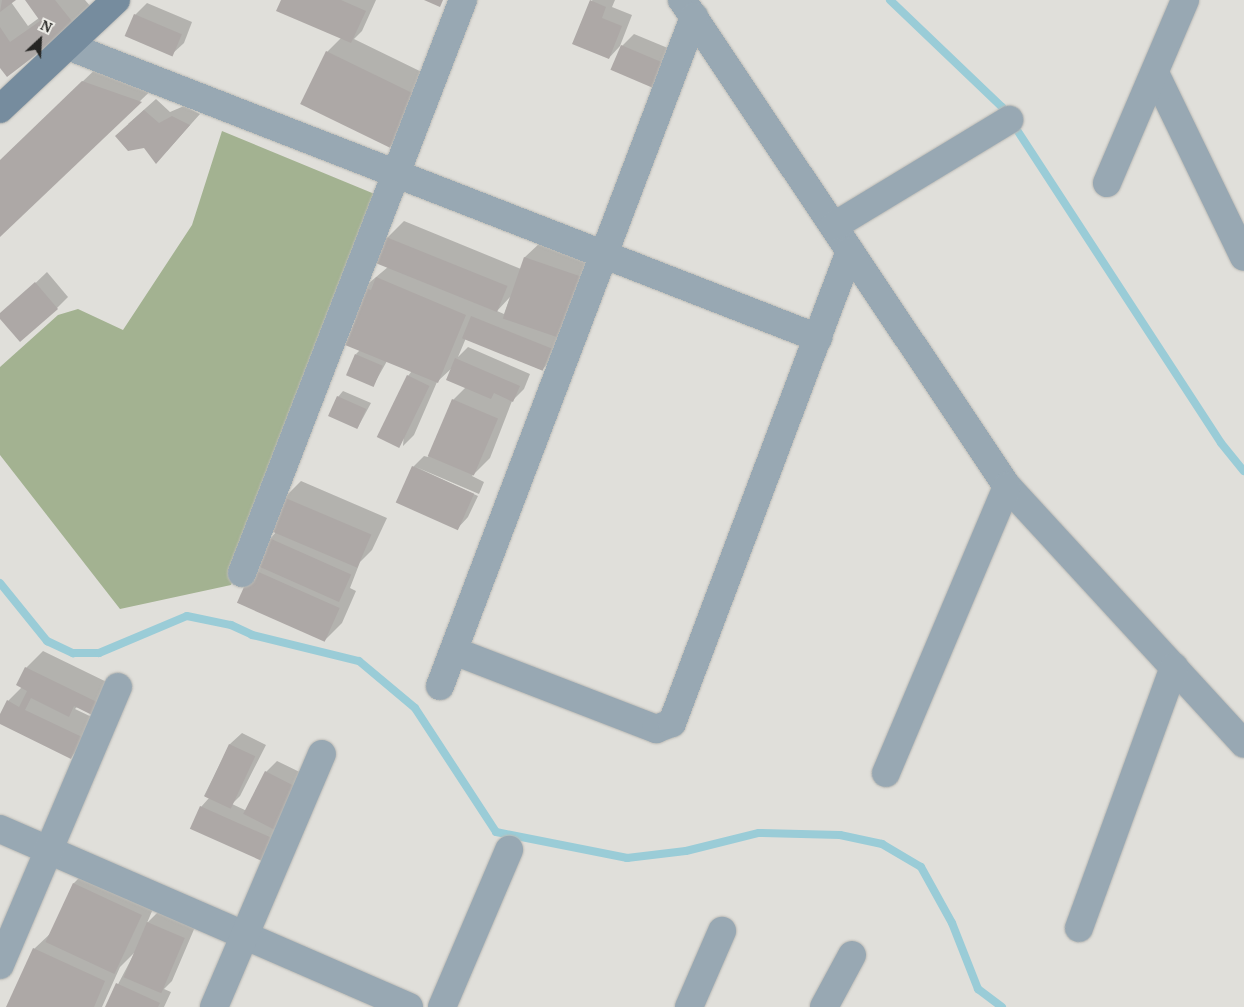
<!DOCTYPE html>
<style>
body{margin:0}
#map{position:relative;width:1244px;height:1007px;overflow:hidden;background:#e0dfda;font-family:"PT Serif",serif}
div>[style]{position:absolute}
.green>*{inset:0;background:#a3b291}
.shadow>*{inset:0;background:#0003}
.stream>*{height:8px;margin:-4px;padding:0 4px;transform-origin:4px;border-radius:4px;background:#9accd7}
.building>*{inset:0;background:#ada8a6;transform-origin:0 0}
.roads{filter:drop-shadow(0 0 1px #bbbab5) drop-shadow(0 0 1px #bbbab5)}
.street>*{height:28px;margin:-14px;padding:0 14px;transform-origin:14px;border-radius:14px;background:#98a8b3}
.secondary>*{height:28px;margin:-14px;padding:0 14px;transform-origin:14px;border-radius:14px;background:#768c9e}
span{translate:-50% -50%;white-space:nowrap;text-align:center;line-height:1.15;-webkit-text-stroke:4px #edece7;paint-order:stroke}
.north{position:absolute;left:15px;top:15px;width:50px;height:50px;-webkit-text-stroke:4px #edece7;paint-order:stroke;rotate:25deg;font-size:14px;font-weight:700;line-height:20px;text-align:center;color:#252523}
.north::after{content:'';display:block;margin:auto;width:18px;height:22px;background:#252523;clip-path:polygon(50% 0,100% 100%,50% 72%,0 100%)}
</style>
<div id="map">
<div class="green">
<div style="clip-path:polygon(222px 131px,377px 195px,231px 585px,120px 609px,0 455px,0 367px,58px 315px,78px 309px,123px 330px,192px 225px)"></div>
</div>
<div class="shadow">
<div style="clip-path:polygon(0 0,14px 0,11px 2px,28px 26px,39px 18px,27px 0,85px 0,91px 7px,74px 24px,0 66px)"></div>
<div style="clip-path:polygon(282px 0,376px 0,362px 31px,354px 39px,432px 77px,408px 129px,391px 146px,327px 52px,341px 38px)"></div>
<div style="clip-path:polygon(592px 0,615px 0,612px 7px,632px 15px,620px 46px,609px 58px)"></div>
<div style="clip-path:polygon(147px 3px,192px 22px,184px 43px,172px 54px,135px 15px)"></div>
<div style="clip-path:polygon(634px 34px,675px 51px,665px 74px,622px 46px)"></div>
<div style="clip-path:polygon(105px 60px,162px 80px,0 235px,0 161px)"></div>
<div style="clip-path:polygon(156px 99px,170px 112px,184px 106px,200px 114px,167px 151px,128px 124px)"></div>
<div style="clip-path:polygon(evenodd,404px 221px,521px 269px,525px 257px,542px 241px,597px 260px,553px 358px,542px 370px,466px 338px,458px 357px,468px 347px,530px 374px,524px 389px,512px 401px,490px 458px,472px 476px,484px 482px,479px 494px,416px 467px,478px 496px,468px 517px,457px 529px,413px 467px,424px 456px,428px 457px,453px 400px,466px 387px,453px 367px,437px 382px,414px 435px,403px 446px,408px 376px,412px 371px,387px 361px,373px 386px,356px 354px,360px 350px,356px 319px,363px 288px,388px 267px,387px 238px,404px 221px,510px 297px,504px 314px,497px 311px,510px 297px)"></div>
<div style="clip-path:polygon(47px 272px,68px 297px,57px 308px,0 317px)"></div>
<div style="clip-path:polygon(343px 391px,371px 403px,358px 427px,338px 397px)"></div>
<div style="clip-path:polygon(301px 481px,387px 518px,372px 550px,360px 562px,350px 588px,356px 591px,342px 623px,325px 640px,239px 603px,270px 539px,276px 532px,284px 498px)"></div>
<div style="clip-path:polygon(43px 651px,117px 687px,94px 715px,77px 707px,75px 709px,98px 720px,87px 740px,71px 757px,0 723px,8px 701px,22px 687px,26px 668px)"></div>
<div style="clip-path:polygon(242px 733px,266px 745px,240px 796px,232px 804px,247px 811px,266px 772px,277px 761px,310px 777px,274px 848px,201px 807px,209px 798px,204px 796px,230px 744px)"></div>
<div style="clip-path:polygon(91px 866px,158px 897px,147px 923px,159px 911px,195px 927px,172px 981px,164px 989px,171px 992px,164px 1007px,106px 1007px,135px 952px,120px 967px,102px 1007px,7px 1007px,34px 949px,52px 932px,74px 883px)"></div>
</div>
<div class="stream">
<div style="left:890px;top:0;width:155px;rotate:43.7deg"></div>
<div style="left:1002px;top:107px;width:401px;rotate:56.9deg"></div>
<div style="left:1221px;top:443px;width:36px;rotate:51deg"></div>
<div style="left:0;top:583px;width:75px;rotate:51deg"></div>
<div style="left:47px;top:641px;width:29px;rotate:25deg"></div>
<div style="left:73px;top:653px;width:26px"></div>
<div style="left:99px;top:653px;width:95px;rotate:-22.8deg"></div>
<div style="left:187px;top:616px;width:45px;rotate:11.6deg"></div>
<div style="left:231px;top:625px;width:23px;rotate:25deg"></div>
<div style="left:252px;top:635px;width:110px;rotate:13.7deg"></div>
<div style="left:359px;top:661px;width:73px;rotate:40deg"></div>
<div style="left:415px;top:708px;width:148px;rotate:56.8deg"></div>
<div style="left:496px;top:832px;width:134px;rotate:11.2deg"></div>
<div style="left:627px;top:858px;width:59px;rotate:-6.8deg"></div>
<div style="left:686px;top:851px;width:75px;rotate:-13.9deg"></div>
<div style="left:759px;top:833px;width:81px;rotate:1.4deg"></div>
<div style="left:840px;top:835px;width:43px;rotate:12.1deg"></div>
<div style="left:882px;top:844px;width:45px;rotate:30.5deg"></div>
<div style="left:921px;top:867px;width:64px;rotate:61deg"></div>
<div style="left:952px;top:923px;width:71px;rotate:68.5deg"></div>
<div style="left:978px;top:989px;width:30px;rotate:37deg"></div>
</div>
<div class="building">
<div style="clip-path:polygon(2px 0,16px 0,0 12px)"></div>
<div style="clip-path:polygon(25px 0,55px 0,75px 25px,7px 77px,0 68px,0 27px,10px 42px,40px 21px)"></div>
<div style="clip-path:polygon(281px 0,341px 0,366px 11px,351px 43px,276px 11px)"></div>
<div style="clip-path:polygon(424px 0,443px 0,440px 7px)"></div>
<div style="clip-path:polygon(590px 0,606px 7px,602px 18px,622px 26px,609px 59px,572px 44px)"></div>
<div style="left:134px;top:14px;width:52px;height:24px;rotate:23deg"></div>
<div style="left:621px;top:45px;width:47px;height:27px;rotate:23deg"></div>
<div style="left:326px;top:51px;width:100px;height:59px;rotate:26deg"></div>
<div style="clip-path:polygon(82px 81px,142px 102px,0 237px,0 160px)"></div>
<div style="clip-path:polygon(144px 110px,159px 123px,172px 116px,190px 125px,156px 164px,144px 148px,128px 151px,115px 136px)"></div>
<div style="left:386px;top:237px;width:131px;height:28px;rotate:22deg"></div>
<div style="left:524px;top:257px;width:60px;height:65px;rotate:19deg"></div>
<div style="clip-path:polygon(376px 277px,466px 315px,438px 383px,345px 345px,355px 320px,349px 318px,362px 287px,371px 290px)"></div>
<div style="clip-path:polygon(35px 282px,58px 309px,20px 342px,0 319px,0 313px)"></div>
<div style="left:471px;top:316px;width:87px;height:24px;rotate:22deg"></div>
<div style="left:355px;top:354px;width:30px;height:23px;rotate:23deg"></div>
<div style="clip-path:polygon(455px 358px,520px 386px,513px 402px,494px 393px,491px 399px,446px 380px)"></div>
<div style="left:407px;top:375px;width:25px;height:69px;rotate:26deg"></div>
<div style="left:337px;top:396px;width:32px;height:22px;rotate:24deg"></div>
<div style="left:452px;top:399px;width:50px;height:62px;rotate:23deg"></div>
<div style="left:412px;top:466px;width:68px;height:40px;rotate:24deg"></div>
<div style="left:283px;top:497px;width:96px;height:36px;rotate:23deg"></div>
<div style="left:269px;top:538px;width:90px;height:30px;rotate:24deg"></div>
<div style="left:252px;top:569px;width:96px;height:37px;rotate:24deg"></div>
<div style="clip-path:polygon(25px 667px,101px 704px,94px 716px,74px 706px,69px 717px,31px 698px,25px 710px,82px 737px,71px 759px,0 724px,0 714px,7px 700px,19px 707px,27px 691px,16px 685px)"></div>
<div style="left:229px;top:744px;width:29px;height:58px;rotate:25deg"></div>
<div style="left:265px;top:771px;width:39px;height:48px;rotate:27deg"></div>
<div style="left:200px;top:806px;width:80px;height:25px;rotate:24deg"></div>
<div style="left:73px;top:883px;width:76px;height:65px;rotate:25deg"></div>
<div style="left:147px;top:922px;width:41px;height:60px;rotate:23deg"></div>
<div style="clip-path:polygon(33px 948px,105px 981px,94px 1007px,6px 1007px)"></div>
<div style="clip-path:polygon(116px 983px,160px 1003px,158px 1007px,105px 1007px)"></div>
</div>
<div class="roads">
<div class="street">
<div style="left:682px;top:0;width:585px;rotate:56.23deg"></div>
<div style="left:1007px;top:486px;width:350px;rotate:47.4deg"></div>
<div style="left:68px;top:46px;width:805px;rotate:21.27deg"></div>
<div style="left:1155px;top:73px;width:204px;rotate:64.2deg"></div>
<div style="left:1107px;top:183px;width:199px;rotate:-66.9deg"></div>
<div style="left:834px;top:226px;width:205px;rotate:-31.2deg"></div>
<div style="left:242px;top:573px;width:614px;rotate:-68.91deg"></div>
<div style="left:454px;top:651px;width:217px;rotate:21.1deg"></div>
<div style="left:656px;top:729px;width:17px;rotate:-21deg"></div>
<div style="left:672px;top:723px;width:504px;rotate:-69.34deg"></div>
<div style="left:440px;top:686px;width:716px;rotate:-69.21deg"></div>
<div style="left:886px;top:773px;width:311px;rotate:-67.1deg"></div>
<div style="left:0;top:829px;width:446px;rotate:23.5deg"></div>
<div style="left:1079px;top:928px;width:278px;rotate:-70deg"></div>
<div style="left:0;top:965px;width:302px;rotate:-67deg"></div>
<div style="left:214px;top:1007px;width:275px;rotate:-66.9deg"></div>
<div style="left:442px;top:1007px;width:171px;rotate:-66.9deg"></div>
<div style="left:689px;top:1007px;width:83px;rotate:-66.5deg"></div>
<div style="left:824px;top:1007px;width:59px;rotate:-61.7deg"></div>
</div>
<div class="secondary">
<div style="left:0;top:109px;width:159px;rotate:-43.2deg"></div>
</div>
</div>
<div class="north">N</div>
</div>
